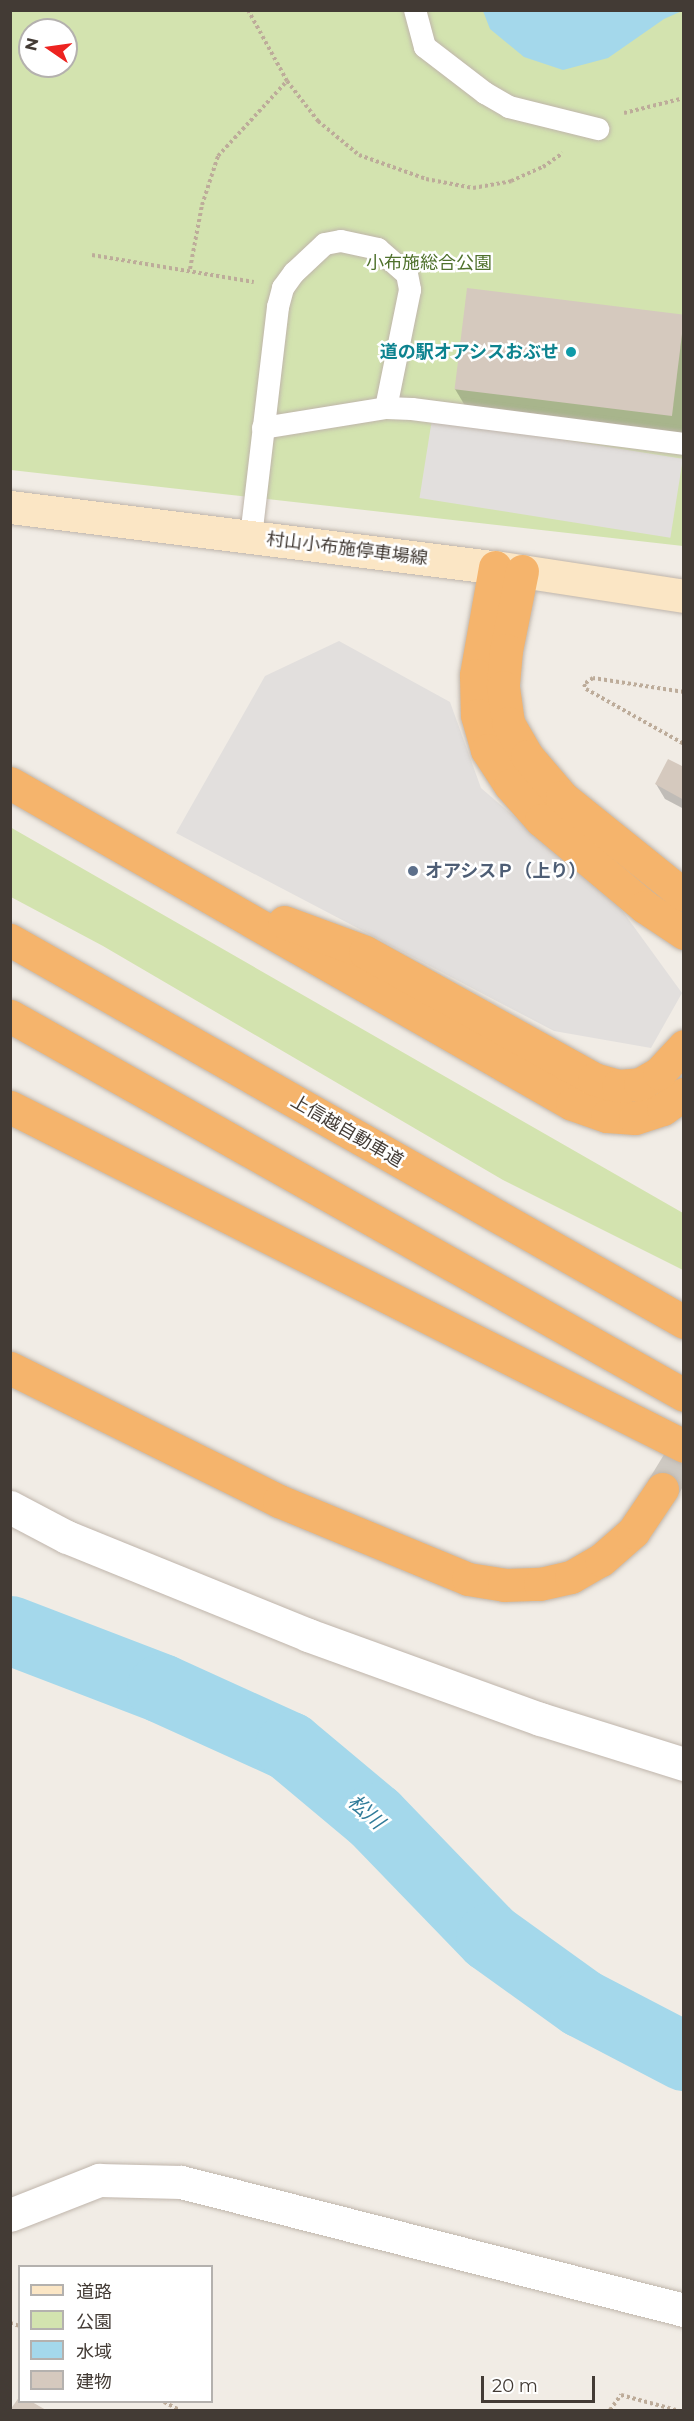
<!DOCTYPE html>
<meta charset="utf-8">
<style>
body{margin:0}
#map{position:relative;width:694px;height:2421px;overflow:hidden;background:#f1ece5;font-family:Montserrat,"Noto Sans JP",sans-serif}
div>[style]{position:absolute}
.green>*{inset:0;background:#d3e3af}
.parking>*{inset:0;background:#e2dfdd;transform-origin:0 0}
.water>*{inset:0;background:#a4d8eb}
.shadow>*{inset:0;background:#0003}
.river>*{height:69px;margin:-34.5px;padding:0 34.5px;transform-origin:34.5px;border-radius:34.5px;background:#a4d8eb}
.building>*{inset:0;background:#d5c9be;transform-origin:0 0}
.highway-tunnel>*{height:33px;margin-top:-16.5px;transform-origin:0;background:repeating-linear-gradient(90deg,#cec9c2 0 33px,transparent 0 49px)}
.path>*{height:4px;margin-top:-2px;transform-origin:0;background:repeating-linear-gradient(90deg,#bdac9a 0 3px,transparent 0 6px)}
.roads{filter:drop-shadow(0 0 2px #bfb5ab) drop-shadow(0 0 2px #bfb5ab)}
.lane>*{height:22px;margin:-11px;padding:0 11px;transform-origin:11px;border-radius:11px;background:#fff}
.street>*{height:33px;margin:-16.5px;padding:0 16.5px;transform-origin:16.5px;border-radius:16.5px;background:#fff}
.secondary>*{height:33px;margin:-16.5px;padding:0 16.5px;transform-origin:16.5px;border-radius:16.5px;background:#fbe6c5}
.highway>*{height:33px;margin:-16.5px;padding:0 16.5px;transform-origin:16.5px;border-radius:16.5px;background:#f5b46c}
.dots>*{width:16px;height:16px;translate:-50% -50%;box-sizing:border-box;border:3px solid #fff;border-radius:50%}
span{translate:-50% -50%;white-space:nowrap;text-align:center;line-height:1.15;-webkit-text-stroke:5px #fff;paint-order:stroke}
.park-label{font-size:18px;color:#4f712c}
.culture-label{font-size:18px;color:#0d838f;font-weight:700}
.right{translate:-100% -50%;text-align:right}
.street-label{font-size:18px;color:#433b35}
.service-label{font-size:18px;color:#4e5e75;font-weight:700}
.left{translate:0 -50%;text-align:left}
.water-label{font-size:20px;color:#317b99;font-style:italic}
.frame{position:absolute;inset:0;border:12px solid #433b35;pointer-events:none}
.legend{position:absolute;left:18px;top:2265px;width:195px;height:138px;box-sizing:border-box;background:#fff;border:2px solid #b4b1ae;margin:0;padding:8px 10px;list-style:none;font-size:18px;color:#433b35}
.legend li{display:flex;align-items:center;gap:12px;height:30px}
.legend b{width:30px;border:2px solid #b4b1ae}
.north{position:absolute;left:18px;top:18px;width:60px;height:60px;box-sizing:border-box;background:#fff;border:2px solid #b4b1ae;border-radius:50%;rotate:283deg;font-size:16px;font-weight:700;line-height:24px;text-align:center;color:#433b35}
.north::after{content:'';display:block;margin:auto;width:21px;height:27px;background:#ed2320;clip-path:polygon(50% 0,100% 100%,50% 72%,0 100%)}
.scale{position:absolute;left:481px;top:2376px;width:114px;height:27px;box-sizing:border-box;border:3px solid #433b35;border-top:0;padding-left:8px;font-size:18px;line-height:21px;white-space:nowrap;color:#433b35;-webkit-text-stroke:4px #fff;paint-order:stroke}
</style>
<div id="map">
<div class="green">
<div style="clip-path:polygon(evenodd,11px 11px,683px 11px,683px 546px,11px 470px,11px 11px,30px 30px,66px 30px,66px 66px,30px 66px,30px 30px)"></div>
<div style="clip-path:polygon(10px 827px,683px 1213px,683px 1270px,503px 1180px,103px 946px,11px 897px)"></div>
</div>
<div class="parking">
<div style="left:432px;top:419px;width:254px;height:80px;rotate:9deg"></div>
<div style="clip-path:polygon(339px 641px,450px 702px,481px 788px,621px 909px,682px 993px,651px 1048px,554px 1031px,176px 833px,265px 676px)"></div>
</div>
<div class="water">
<div style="clip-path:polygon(483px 11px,682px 11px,664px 19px,608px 58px,563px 70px,524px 57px,490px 29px)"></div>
</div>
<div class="shadow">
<div style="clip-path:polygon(684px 317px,684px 442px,470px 414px,455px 389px)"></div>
<div style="clip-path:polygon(684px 769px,684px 809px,665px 799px,656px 784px)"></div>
<div style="clip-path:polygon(20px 2399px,20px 2402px,30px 2402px,43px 2410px,12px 2410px)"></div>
</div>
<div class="river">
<div style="left:10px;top:1630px;width:162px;rotate:21deg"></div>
<div style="left:161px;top:1688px;width:141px;rotate:24.4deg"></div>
<div style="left:289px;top:1746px;width:111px;rotate:39.9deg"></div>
<div style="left:374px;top:1817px;width:167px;rotate:46deg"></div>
<div style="left:490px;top:1937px;width:113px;rotate:35.7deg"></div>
<div style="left:582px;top:2003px;width:115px;rotate:27.5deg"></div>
</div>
<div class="building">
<div style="left:467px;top:288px;width:219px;height:102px;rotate:7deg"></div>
<div style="clip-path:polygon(668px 759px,684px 767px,684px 800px,655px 784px)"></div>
<div style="clip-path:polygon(20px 2396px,20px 2402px,32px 2402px,46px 2410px,10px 2410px)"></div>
</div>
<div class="highway-tunnel">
<div style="left:662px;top:1489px;width:42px;rotate:-58.6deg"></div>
</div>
<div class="path">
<div style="left:248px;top:10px;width:81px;rotate:61.2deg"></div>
<div style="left:287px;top:81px;width:51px;rotate:52.2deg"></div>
<div style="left:318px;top:121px;width:53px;rotate:39.7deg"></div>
<div style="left:359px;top:155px;width:71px;rotate:19.7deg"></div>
<div style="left:426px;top:179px;width:48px;rotate:10.8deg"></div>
<div style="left:473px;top:188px;width:39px;rotate:-10deg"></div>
<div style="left:511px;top:181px;width:35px;rotate:-24deg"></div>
<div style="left:543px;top:167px;width:24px;rotate:-35deg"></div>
<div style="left:624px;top:113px;width:62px;rotate:-14deg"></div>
<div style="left:684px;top:206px;width:2px;rotate:90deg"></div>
<div style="left:92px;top:255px;width:164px;rotate:9.5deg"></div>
<div style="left:190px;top:269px;width:65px;rotate:-79.4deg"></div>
<div style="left:202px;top:205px;width:52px;rotate:-71.9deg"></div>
<div style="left:218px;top:156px;width:102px;rotate:-47.4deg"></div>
<div style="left:684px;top:692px;width:92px;rotate:-171.3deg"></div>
<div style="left:593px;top:678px;width:11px;rotate:146deg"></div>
<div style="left:584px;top:684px;width:5px;rotate:68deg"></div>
<div style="left:586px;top:689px;width:112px;rotate:29.3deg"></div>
<div style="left:10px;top:2323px;width:10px;rotate:17deg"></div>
<div style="left:164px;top:2402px;width:18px;rotate:27deg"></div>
<div style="left:610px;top:2410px;width:19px;rotate:-54deg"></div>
<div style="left:621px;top:2395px;width:57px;rotate:15.3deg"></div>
</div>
<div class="roads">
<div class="lane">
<div style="left:415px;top:10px;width:38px;rotate:75deg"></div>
<div style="left:425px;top:47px;width:76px;rotate:37.5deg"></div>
<div style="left:485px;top:93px;width:28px;rotate:30deg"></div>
<div style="left:509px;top:107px;width:92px;rotate:13.9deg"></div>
<div style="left:263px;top:428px;width:125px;rotate:-9.2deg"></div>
<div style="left:386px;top:408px;width:26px;rotate:2deg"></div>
<div style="left:412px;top:409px;width:274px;rotate:7.3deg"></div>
<div style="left:251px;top:537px;width:232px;rotate:-83.3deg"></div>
<div style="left:278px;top:307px;width:20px;rotate:-75deg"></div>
<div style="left:283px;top:288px;width:19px;rotate:-54deg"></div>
<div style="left:294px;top:273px;width:42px;rotate:-43.1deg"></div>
<div style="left:325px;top:244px;width:16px;rotate:-11deg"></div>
<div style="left:341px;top:241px;width:38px;rotate:12deg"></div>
<div style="left:378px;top:249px;width:38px;rotate:41deg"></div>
<div style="left:407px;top:274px;width:16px;rotate:79deg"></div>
<div style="left:410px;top:290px;width:120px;rotate:101.5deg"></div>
</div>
<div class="street">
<div style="left:10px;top:1507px;width:64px;rotate:27.8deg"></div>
<div style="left:67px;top:1537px;width:260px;rotate:22.1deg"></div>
<div style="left:308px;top:1635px;width:247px;rotate:19.9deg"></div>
<div style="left:540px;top:1719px;width:151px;rotate:17.4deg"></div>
<div style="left:10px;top:2215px;width:96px;rotate:-21.5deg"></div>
<div style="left:99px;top:2180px;width:82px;rotate:1.4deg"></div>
<div style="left:181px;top:2182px;width:519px;rotate:14.28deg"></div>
</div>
<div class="secondary">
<div style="left:10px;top:507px;width:489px;rotate:7.1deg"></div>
<div style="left:495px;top:567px;width:191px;rotate:8.7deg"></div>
</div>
<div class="highway">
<div style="left:495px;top:567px;width:110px;rotate:100deg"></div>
<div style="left:476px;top:675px;width:40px;rotate:88.6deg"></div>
<div style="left:477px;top:715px;width:36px;rotate:74deg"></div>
<div style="left:487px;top:750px;width:42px;rotate:56.7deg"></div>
<div style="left:510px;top:785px;width:47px;rotate:48.5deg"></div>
<div style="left:541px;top:820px;width:136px;rotate:39.9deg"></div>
<div style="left:645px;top:907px;width:47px;rotate:33.7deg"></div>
<div style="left:522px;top:571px;width:81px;rotate:101.4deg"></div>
<div style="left:506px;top:650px;width:37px;rotate:95deg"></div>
<div style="left:503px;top:687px;width:36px;rotate:82deg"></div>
<div style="left:508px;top:723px;width:38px;rotate:60deg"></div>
<div style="left:527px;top:756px;width:54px;rotate:49.5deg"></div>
<div style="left:562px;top:797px;width:156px;rotate:38.8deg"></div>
<div style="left:10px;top:783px;width:647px;rotate:29.73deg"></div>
<div style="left:572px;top:1104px;width:37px;rotate:19deg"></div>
<div style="left:607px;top:1116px;width:28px;rotate:4deg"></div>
<div style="left:635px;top:1118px;width:29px;rotate:-18deg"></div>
<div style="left:663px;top:1109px;width:26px;rotate:-36deg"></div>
<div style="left:284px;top:922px;width:86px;rotate:20.3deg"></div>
<div style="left:365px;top:952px;width:262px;rotate:29deg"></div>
<div style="left:594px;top:1079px;width:25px;rotate:16deg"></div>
<div style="left:618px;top:1086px;width:22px;rotate:-5deg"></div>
<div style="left:640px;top:1084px;width:22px;rotate:-30deg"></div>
<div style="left:659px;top:1073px;width:37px;rotate:-47deg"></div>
<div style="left:10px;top:940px;width:775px;rotate:29.54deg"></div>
<div style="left:10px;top:1016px;width:773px;rotate:29.35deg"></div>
<div style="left:10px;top:1107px;width:754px;rotate:26.7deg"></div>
<div style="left:10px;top:1368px;width:300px;rotate:26.3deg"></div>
<div style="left:279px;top:1501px;width:204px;rotate:22.4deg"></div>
<div style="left:468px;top:1579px;width:36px;rotate:9deg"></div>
<div style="left:504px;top:1585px;width:36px;rotate:-2deg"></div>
<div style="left:540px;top:1584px;width:32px;rotate:-13deg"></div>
<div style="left:571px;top:1577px;width:34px;rotate:-30deg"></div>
<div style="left:601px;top:1560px;width:43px;rotate:-41.2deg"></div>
<div style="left:633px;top:1532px;width:52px;rotate:-56deg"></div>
</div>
</div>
<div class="dots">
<div style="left:571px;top:352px;background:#0f9aa8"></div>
<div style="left:413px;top:871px;background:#5c6f8a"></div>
</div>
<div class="park-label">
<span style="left:429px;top:263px">小布施総合公園</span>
</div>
<div class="culture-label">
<span class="right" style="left:559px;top:352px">道の駅オアシスおぶせ</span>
</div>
<div class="street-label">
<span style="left:347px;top:549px;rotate:7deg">村山小布施停車場線</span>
<span style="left:347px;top:1131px;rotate:30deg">上信越自動車道</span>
</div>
<div class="service-label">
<span class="left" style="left:425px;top:871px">オアシスＰ（上り）</span>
</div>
<div class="water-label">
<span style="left:366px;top:1812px;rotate:42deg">松川</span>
</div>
<div class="frame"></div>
<ul class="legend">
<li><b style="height:8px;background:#fbe6c5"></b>道路</li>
<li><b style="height:16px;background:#d3e3af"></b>公園</li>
<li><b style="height:16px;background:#a4d8eb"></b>水域</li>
<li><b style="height:16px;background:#d5c9be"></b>建物</li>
</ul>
<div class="north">N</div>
<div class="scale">20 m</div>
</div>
